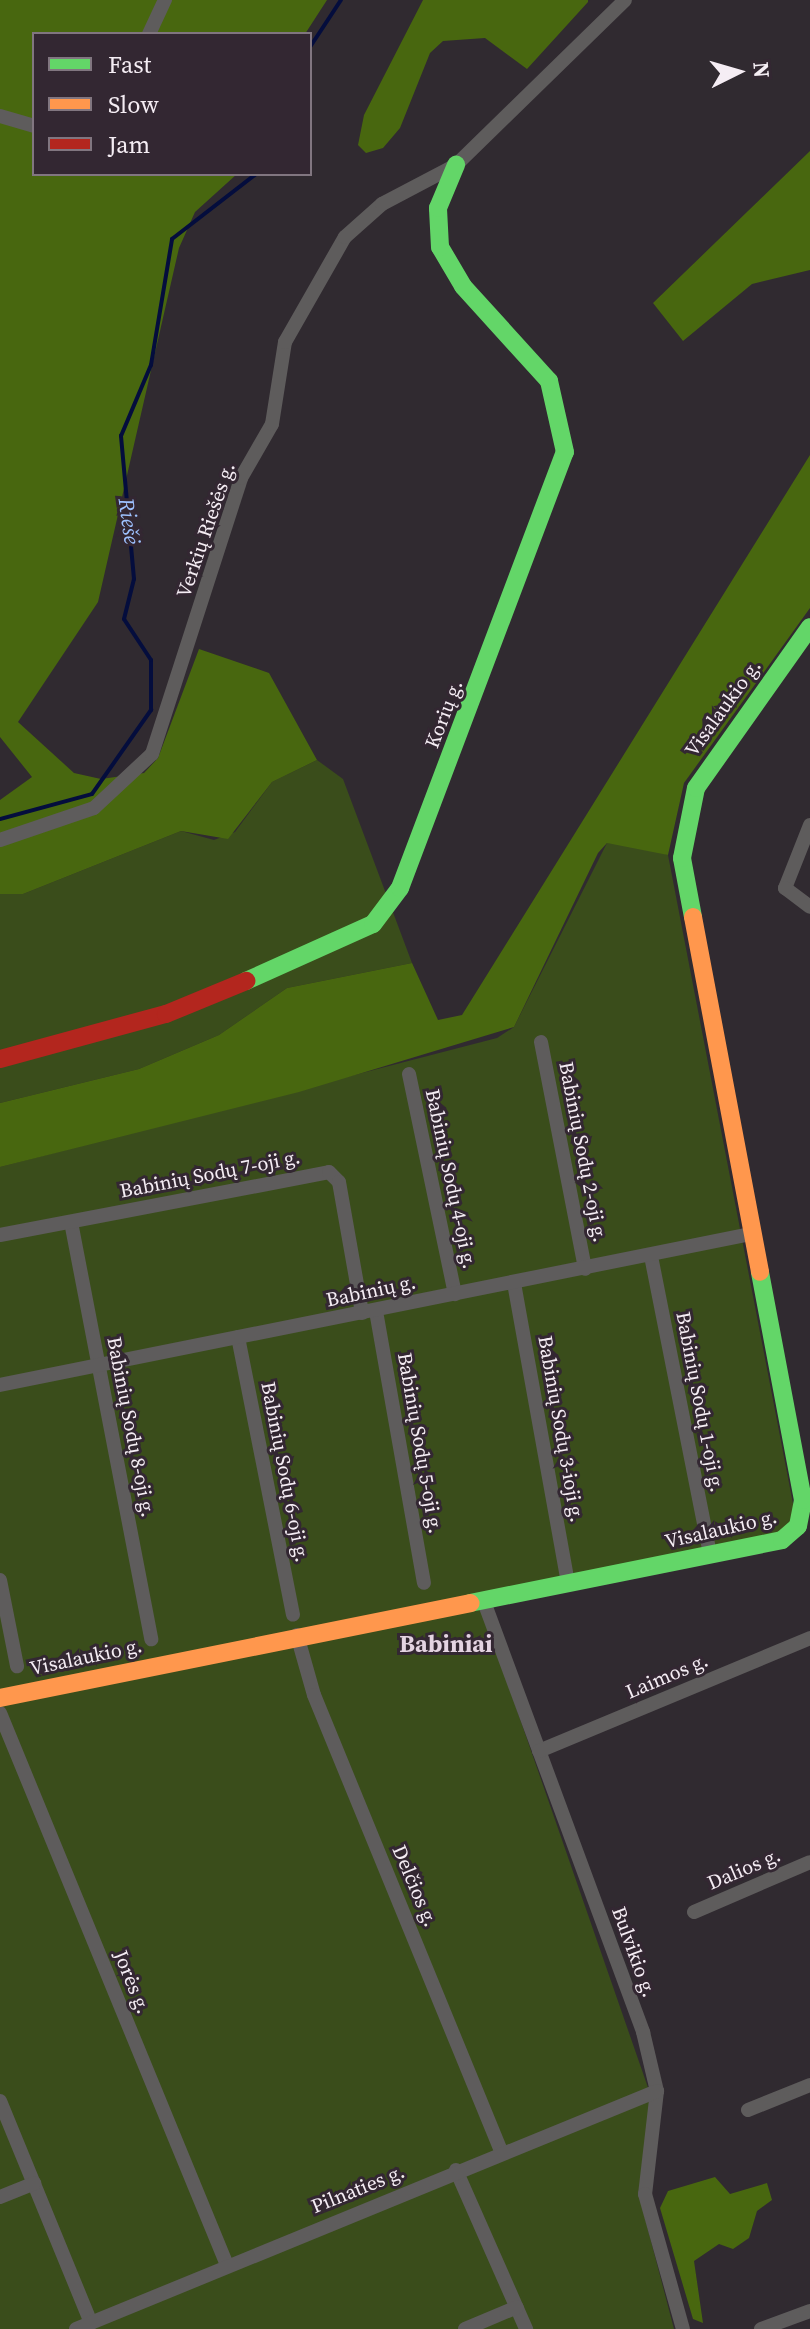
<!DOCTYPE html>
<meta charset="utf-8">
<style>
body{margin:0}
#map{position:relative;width:810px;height:2329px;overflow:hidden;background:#302a30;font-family:"Source Serif 4",serif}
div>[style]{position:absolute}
.green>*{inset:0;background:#3a4d1b}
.forest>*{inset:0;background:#48670f}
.stream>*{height:4px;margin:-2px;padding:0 2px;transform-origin:2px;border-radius:2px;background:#040d3d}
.street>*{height:14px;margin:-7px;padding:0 7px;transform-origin:7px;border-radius:7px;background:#5e5c5c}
.fast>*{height:18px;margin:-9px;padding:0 9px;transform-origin:9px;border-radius:9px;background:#63d668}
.slow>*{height:18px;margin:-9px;padding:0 9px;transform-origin:9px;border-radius:9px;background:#ff974d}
.jam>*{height:18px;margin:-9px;padding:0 9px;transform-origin:9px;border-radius:9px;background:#b3261e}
span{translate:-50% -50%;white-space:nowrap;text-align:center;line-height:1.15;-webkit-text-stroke:6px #332732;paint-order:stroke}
.street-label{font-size:20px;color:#f5edf4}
.water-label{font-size:22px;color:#9ec2ff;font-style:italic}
.quarter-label{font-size:24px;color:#e4d4e2;font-weight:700}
.legend{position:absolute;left:32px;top:32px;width:280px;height:144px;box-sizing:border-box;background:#332732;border:2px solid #817680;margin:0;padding:10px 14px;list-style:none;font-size:24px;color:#f5edf4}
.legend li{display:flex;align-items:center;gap:16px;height:40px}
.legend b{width:40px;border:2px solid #817680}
.north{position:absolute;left:698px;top:32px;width:80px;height:80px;-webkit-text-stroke:6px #332732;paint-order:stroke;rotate:85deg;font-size:22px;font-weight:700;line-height:32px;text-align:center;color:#f5edf4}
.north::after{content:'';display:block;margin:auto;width:28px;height:36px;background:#f5edf4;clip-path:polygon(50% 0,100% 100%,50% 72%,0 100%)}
</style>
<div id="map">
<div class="green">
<div style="clip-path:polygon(317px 760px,343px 779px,412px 963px,287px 988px,219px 1035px,139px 1069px,0 1103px,0 894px,23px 894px,181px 831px,214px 840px,235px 832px,272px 782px)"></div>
<div style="clip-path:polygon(607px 843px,639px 844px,668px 855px,795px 1514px,784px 1532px,477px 1595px,653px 2102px,640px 2199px,674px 2329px,0 2329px,0 1167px,497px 1038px,514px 1027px)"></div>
</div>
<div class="forest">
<div style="clip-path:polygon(0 0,327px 0,305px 34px,34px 34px,34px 174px,237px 174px,195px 212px,179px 248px,98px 602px,18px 722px,74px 773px,101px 779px,144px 773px,158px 758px,199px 649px,269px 673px,317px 760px,272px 782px,228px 839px,181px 831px,23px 894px,0 894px,0 800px,32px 777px,0 737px)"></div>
<div style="clip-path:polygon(423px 0,588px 0,588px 2px,527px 69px,485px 38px,443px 41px,430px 53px,400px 128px,383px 148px,366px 153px,358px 145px,364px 115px)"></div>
<div style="clip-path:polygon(810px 151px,810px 270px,752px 284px,683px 341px,653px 303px)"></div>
<div style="clip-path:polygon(810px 455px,810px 608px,684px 783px,668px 855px,607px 843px,598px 853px,514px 1027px,299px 1092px,0 1167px,0 1103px,139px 1069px,219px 1035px,287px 988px,412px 963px,438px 1020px,462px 1015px)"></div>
<div style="clip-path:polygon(715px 2177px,730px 2194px,767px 2183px,772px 2200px,757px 2211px,749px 2238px,733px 2249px,719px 2244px,694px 2261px,703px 2323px,693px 2319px,660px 2208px,668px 2191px)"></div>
</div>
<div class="stream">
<div style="left:310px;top:47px;width:56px;rotate:-56.6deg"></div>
<div style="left:0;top:819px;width:95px;rotate:-15.2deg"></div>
<div style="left:92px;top:794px;width:103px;rotate:-54.9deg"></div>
<div style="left:151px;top:710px;width:50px;rotate:-90deg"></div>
<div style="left:151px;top:660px;width:49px;rotate:-123.4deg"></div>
<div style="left:124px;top:619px;width:41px;rotate:-76deg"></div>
<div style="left:134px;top:579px;width:144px;rotate:-95.2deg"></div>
<div style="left:121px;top:436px;width:77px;rotate:-67.1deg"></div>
<div style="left:151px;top:365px;width:128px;rotate:-80.5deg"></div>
<div style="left:172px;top:239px;width:106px;rotate:-37.7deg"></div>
</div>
<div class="street">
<div style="left:149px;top:34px;width:38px;rotate:-65deg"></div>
<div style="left:0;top:116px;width:35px;rotate:16deg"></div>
<div style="left:810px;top:825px;width:68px;rotate:111.6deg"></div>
<div style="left:785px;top:888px;width:31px;rotate:37deg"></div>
<div style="left:0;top:840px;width:99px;rotate:-18.8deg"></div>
<div style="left:94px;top:808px;width:79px;rotate:-43deg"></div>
<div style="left:152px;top:754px;width:290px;rotate:-72.1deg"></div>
<div style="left:241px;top:478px;width:62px;rotate:-60.1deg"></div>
<div style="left:272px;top:424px;width:83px;rotate:-81deg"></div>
<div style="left:285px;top:342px;width:121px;rotate:-60.3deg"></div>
<div style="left:345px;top:237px;width:50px;rotate:-41.7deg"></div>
<div style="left:382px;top:204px;width:84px;rotate:-27.8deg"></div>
<div style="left:456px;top:165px;width:236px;rotate:-44.3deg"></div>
<div style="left:541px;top:1042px;width:231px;rotate:79deg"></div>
<div style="left:409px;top:1074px;width:225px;rotate:78.2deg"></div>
<div style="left:71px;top:1222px;width:425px;rotate:79.1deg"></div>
<div style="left:0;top:1235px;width:335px;rotate:-10.8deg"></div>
<div style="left:329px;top:1172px;width:14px;rotate:45deg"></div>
<div style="left:339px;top:1182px;width:133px;rotate:80deg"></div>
<div style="left:651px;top:1256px;width:305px;rotate:78.8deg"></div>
<div style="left:514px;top:1283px;width:304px;rotate:79.8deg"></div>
<div style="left:376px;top:1311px;width:276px;rotate:80deg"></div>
<div style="left:238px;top:1337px;width:283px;rotate:78.8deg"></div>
<div style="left:0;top:1385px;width:765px;rotate:-11.38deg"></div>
<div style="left:0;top:1580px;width:88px;rotate:78.8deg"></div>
<div style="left:483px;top:1599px;width:462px;rotate:69.7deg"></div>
<div style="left:643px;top:2032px;width:61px;rotate:76.7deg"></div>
<div style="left:657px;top:2091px;width:104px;rotate:96.6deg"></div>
<div style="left:645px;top:2194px;width:140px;rotate:74.3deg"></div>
<div style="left:297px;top:1635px;width:62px;rotate:74.2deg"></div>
<div style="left:314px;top:1695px;width:492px;rotate:67.7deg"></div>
<div style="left:0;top:1713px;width:597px;rotate:67.65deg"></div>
<div style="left:539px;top:1751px;width:294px;rotate:-22.6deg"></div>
<div style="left:694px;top:1912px;width:126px;rotate:-23.3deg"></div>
<div style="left:0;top:2101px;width:240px;rotate:67.7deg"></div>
<div style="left:748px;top:2110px;width:67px;rotate:-22deg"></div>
<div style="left:456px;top:2170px;width:174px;rotate:66.2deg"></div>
<div style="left:0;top:2197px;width:37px;rotate:-22deg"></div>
<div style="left:76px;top:2329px;width:628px;rotate:-22.28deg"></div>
<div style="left:465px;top:2329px;width:56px;rotate:-22.9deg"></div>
<div style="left:761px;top:2329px;width:52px;rotate:-20.2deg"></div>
</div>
<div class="fast">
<div style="left:693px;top:917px;width:60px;rotate:-100.6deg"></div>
<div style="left:682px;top:858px;width:71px;rotate:-78.7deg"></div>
<div style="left:696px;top:788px;width:197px;rotate:-54.7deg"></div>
<div style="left:246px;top:981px;width:139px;rotate:-24.2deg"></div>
<div style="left:373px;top:924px;width:45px;rotate:-53.1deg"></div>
<div style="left:400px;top:888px;width:466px;rotate:-69.3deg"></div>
<div style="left:565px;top:452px;width:73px;rotate:-102.7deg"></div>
<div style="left:549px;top:381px;width:128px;rotate:-132.2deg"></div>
<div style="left:463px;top:286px;width:45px;rotate:-120.5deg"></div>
<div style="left:440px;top:247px;width:39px;rotate:-93deg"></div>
<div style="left:438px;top:208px;width:47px;rotate:-67.3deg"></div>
<div style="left:470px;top:1603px;width:318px;rotate:-11.4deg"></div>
<div style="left:782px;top:1540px;width:21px;rotate:-41deg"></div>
<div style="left:798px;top:1526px;width:26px;rotate:-79deg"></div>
<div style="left:803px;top:1500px;width:232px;rotate:-100.7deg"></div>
</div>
<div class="slow">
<div style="left:693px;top:917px;width:361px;rotate:79.3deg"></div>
<div style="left:0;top:1698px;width:480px;rotate:-11.4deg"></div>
</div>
<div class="jam">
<div style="left:0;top:1059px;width:172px;rotate:-15.2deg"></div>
<div style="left:166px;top:1014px;width:87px;rotate:-22.4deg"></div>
</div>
<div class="street-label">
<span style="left:206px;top:530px;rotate:-71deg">Verkių Riešės g.</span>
<span style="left:723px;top:708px;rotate:-54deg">Visalaukio g.</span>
<span style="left:444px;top:714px;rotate:-69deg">Korių g.</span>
<span style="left:583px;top:1152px;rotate:79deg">Babinių Sodų 2-oji g.</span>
<span style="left:210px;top:1174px;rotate:-11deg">Babinių Sodų 7-oji g.</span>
<span style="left:451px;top:1179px;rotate:78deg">Babinių Sodų 4-oji g.</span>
<span style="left:371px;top:1291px;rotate:-12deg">Babinių g.</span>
<span style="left:700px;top:1402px;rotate:79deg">Babinių Sodų 1-oji g.</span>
<span style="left:131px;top:1427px;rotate:79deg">Babinių Sodų 8-oji g.</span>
<span style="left:561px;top:1429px;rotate:80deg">Babinių Sodų 3-ioji g.</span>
<span style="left:420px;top:1443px;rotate:80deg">Babinių Sodų 5-oji g.</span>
<span style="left:285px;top:1472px;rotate:79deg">Babinių Sodų 6-oji g.</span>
<span style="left:721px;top:1529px;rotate:-13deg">Visalaukio g.</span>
<span style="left:86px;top:1657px;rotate:-12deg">Visalaukio g.</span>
<span style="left:667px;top:1676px;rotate:-23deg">Laimos g.</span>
<span style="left:744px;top:1869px;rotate:-23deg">Dalios g.</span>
<span style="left:415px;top:1886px;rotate:67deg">Delčios g.</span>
<span style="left:634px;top:1952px;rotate:70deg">Bulvikio g.</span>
<span style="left:132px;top:1982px;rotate:68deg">Jorės g.</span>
<span style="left:358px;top:2189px;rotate:-22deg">Pilnaties g.</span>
</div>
<div class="water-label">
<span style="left:129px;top:521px;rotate:82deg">Riešė</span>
</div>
<div class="quarter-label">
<span style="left:446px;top:1644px">Babiniai</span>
</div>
<ul class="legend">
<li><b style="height:10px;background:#63d668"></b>Fast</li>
<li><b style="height:10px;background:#ff974d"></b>Slow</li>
<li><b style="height:10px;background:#b3261e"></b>Jam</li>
</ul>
<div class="north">N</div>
</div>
